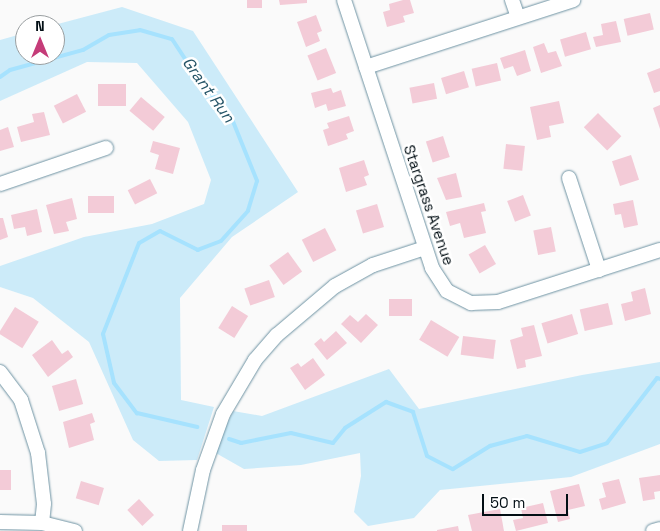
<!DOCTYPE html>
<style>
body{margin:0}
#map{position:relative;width:660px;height:531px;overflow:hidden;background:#fafafa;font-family:"Space Grotesk",sans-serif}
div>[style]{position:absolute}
.green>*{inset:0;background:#ccebf9}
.stream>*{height:4px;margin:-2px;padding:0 2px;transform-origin:2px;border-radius:2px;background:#a6e2fe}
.building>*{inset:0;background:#f3cbd7;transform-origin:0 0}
.roads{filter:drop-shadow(0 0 1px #6e93a3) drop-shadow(0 0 1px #6e93a3)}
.minor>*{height:14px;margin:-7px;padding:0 7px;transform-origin:7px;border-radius:7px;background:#fff}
span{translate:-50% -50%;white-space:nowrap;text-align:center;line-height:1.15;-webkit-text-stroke:5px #fff;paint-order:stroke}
.street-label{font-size:15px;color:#020e14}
.water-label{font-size:16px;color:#255467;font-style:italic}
.north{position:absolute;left:15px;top:15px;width:50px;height:50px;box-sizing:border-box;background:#fff;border:1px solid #9a9fa1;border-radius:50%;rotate:0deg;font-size:14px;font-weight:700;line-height:20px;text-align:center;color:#020e14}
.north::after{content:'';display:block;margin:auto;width:18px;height:22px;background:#c53c79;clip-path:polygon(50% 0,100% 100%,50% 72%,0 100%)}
.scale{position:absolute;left:482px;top:494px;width:86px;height:22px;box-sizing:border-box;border:2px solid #020e14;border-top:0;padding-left:6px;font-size:15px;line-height:18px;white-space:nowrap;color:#020e14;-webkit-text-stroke:4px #fff;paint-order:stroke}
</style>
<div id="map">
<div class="green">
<div style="clip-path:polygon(122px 7px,193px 31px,298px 192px,232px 237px,180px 298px,181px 400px,214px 407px,197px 460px,159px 461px,133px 440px,89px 342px,33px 298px,0 287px,0 266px,84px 237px,152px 224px,204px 204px,211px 180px,188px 122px,137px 63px,87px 62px,0 101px,0 40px,25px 33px,25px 55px,55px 55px,54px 25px)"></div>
<div style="clip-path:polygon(660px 362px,660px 444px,571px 477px,440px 490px,414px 518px,368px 526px,354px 512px,361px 476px,360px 453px,301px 465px,244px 469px,214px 452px,233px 411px,262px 416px,389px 369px,419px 409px,582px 375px)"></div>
</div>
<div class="stream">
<div style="left:0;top:77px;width:12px;rotate:-35deg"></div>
<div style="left:10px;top:70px;width:76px;rotate:-15.3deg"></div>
<div style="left:83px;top:50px;width:30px;rotate:-30deg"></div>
<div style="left:109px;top:35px;width:31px;rotate:-9deg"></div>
<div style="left:140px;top:30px;width:33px;rotate:16deg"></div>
<div style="left:172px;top:39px;width:42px;rotate:56.7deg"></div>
<div style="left:195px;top:74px;width:58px;rotate:50.6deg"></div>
<div style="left:232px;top:119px;width:67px;rotate:68deg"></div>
<div style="left:257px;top:181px;width:31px;rotate:107deg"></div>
<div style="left:248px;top:211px;width:40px;rotate:132deg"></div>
<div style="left:221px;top:241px;width:25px;rotate:159deg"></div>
<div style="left:198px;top:250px;width:42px;rotate:-153.4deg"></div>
<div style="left:160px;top:231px;width:24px;rotate:150deg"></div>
<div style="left:139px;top:243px;width:98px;rotate:111.6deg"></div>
<div style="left:103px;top:334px;width:50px;rotate:77.3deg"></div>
<div style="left:114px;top:383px;width:38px;rotate:53deg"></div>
<div style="left:137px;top:413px;width:62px;rotate:13.1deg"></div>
<div style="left:229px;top:439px;width:13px;rotate:18deg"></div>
<div style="left:241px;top:443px;width:51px;rotate:-11.3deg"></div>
<div style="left:291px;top:433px;width:43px;rotate:13.4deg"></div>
<div style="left:333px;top:443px;width:19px;rotate:-51deg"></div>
<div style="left:345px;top:428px;width:49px;rotate:-32.4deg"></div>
<div style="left:386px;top:402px;width:29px;rotate:20deg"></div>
<div style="left:413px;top:412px;width:46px;rotate:72.3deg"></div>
<div style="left:427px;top:456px;width:29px;rotate:27deg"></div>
<div style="left:453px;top:469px;width:44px;rotate:-31.9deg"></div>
<div style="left:490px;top:446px;width:38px;rotate:-15deg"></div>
<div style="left:527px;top:436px;width:55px;rotate:16.8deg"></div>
<div style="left:580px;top:452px;width:28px;rotate:-18deg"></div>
<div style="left:607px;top:443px;width:82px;rotate:-52.4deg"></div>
<div style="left:657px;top:378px;width:3px;rotate:18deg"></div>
</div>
<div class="building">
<div style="left:247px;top:0;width:15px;height:8px"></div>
<div style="clip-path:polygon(279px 0,307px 0,307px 3px,280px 5px)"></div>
<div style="clip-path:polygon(403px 0,410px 0,414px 13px,403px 16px,405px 22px,387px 27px,383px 12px,390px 10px,389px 4px)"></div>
<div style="left:650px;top:13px;width:17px;height:27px;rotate:77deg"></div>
<div style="clip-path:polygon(316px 15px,322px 31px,317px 33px,320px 41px,306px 47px,297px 22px)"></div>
<div style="clip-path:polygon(616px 21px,621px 42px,596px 47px,593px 37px,603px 35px,601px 24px)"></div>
<div style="left:586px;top:32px;width:18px;height:27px;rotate:74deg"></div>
<div style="clip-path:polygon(544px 43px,548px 53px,556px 51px,562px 66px,541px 73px,533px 47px)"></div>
<div style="left:326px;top:48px;width:27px;height:20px;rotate:68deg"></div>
<div style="clip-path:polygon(525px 50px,531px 71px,517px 76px,513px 66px,504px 69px,500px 58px)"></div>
<div style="left:497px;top:63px;width:18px;height:26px;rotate:77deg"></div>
<div style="clip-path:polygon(660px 68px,660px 91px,654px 93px,647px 73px)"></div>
<div style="left:464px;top:71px;width:17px;height:24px;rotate:73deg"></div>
<div style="left:434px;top:83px;width:16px;height:25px;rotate:79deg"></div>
<div style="left:98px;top:84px;width:28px;height:22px"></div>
<div style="clip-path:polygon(331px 88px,333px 93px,341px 90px,346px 106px,328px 111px,326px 104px,315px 108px,311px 93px)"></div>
<div style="left:77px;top:94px;width:20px;height:26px;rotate:63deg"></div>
<div style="left:141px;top:97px;width:31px;height:18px;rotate:40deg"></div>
<div style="clip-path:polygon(559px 101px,564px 123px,549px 126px,551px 137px,537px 140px,530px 107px)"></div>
<div style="clip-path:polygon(660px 105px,660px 129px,653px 108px)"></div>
<div style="clip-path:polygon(44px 112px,50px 135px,21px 142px,17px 127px,34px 122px,32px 114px)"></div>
<div style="left:598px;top:113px;width:33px;height:20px;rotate:45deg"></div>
<div style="clip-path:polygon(349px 116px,354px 131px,346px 134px,348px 139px,328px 146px,323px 130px,329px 128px,327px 123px)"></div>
<div style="clip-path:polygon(8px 127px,14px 147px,0 151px,0 130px)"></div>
<div style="left:443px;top:136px;width:22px;height:18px;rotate:72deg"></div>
<div style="clip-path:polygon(153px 141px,180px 148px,173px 174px,155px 169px,159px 155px,150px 152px)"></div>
<div style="left:506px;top:144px;width:19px;height:25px;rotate:6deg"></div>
<div style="left:631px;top:155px;width:26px;height:20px;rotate:72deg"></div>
<div style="clip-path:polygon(364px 160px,369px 175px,364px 177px,367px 185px,346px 192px,339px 168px)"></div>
<div style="clip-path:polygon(456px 173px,462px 197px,446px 200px,437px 178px)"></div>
<div style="left:150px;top:179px;width:16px;height:25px;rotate:63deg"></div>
<div style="left:523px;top:195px;width:22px;height:17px;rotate:69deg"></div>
<div style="left:88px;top:196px;width:26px;height:17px"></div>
<div style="clip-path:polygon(72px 198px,77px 219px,66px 222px,69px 231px,54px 234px,46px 205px)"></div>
<div style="clip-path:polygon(633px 200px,638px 225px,624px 228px,621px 214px,615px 215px,613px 204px)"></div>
<div style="clip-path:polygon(484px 203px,486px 211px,481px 212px,486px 233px,464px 238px,460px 223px,450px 226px,446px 212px)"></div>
<div style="left:377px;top:204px;width:24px;height:22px;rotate:73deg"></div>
<div style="clip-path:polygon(37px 209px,42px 232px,27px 236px,25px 227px,14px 229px,11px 215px)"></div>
<div style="clip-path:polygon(0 218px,3px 218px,8px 237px,0 240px)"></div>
<div style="left:551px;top:227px;width:25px;height:18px;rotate:79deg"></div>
<div style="left:325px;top:228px;width:25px;height:26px;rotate:63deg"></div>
<div style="left:485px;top:245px;width:22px;height:19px;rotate:60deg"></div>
<div style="left:288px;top:252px;width:24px;height:23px;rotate:54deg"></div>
<div style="left:269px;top:280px;width:18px;height:26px;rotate:71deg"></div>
<div style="clip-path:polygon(645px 288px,651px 314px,625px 321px,621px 304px,633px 301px,631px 292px)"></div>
<div style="left:389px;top:299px;width:23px;height:17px"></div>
<div style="left:608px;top:303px;width:22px;height:29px;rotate:77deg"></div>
<div style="left:232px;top:306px;width:19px;height:26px;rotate:32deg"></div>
<div style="left:15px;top:307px;width:28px;height:31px;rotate:32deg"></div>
<div style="clip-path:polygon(366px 314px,378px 325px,361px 343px,341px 324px,350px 315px,358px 322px)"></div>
<div style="left:572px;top:314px;width:21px;height:32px;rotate:73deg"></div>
<div style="left:431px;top:320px;width:33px;height:23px;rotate:31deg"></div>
<div style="clip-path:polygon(534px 325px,542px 356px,525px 360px,526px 367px,517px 369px,510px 340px,523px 336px,521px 328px)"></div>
<div style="clip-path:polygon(336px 331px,347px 343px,327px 360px,314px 344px,321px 338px,324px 342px)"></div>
<div style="left:463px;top:336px;width:33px;height:19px;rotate:7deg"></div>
<div style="clip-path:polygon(52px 340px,62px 354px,68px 350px,73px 357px,48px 377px,32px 355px)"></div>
<div style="clip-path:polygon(313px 358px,325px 375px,305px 390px,290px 368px,298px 363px,301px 367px)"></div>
<div style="left:76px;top:379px;width:26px;height:25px;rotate:74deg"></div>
<div style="clip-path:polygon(92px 413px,95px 422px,90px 424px,94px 440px,69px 448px,63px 422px)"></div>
<div style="left:0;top:470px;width:11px;height:20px"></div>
<div style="clip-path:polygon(660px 475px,660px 491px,654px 492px,655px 499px,643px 501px,639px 478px)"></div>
<div style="clip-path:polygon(619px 479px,626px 503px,602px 510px,599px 499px,606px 497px,602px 483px)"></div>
<div style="left:81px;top:481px;width:24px;height:18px;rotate:17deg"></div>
<div style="clip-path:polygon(579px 484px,585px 506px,568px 510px,570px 519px,558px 522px,550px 491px)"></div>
<div style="left:139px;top:499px;width:22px;height:16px;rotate:47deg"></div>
<div style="clip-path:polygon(543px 503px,548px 523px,516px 531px,513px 520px,523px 518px,521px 508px)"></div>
<div style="clip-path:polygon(500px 509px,504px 531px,472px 531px,468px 515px)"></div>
<div style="left:222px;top:525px;width:25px;height:6px"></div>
<div style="clip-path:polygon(458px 526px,459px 531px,437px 531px,437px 530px)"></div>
</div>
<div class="roads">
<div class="minor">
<div style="left:344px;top:0;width:282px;rotate:71.8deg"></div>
<div style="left:432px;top:268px;width:27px;rotate:57deg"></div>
<div style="left:447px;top:291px;width:27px;rotate:27deg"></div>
<div style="left:471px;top:303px;width:27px;rotate:-2deg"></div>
<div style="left:498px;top:302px;width:170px;rotate:-17.8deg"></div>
<div style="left:512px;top:0;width:18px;rotate:71deg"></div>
<div style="left:366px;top:67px;width:218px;rotate:-17.9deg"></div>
<div style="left:569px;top:178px;width:97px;rotate:71.9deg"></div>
<div style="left:0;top:184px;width:112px;rotate:-18.8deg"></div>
<div style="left:0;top:372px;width:35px;rotate:53deg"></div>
<div style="left:21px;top:400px;width:56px;rotate:72.2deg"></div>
<div style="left:38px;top:453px;width:51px;rotate:83.3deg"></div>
<div style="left:44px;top:504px;width:19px;rotate:96deg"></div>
<div style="left:0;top:522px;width:42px;rotate:1.4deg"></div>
<div style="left:42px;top:523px;width:34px;rotate:14deg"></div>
<div style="left:190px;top:531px;width:62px;rotate:-78deg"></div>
<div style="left:203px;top:470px;width:59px;rotate:-70.3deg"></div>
<div style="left:223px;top:414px;width:63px;rotate:-59.3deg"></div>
<div style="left:255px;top:360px;width:33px;rotate:-49deg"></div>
<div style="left:277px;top:335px;width:76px;rotate:-40.2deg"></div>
<div style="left:335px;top:286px;width:43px;rotate:-28.9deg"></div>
<div style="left:373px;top:265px;width:55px;rotate:-18.1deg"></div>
<div style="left:653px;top:531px;width:7px;rotate:-16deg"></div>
</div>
</div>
<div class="street-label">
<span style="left:429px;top:205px;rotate:71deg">Stargrass Avenue</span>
</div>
<div class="water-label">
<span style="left:208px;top:90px;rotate:54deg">Grant Run</span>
</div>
<div class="north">N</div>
<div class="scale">50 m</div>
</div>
